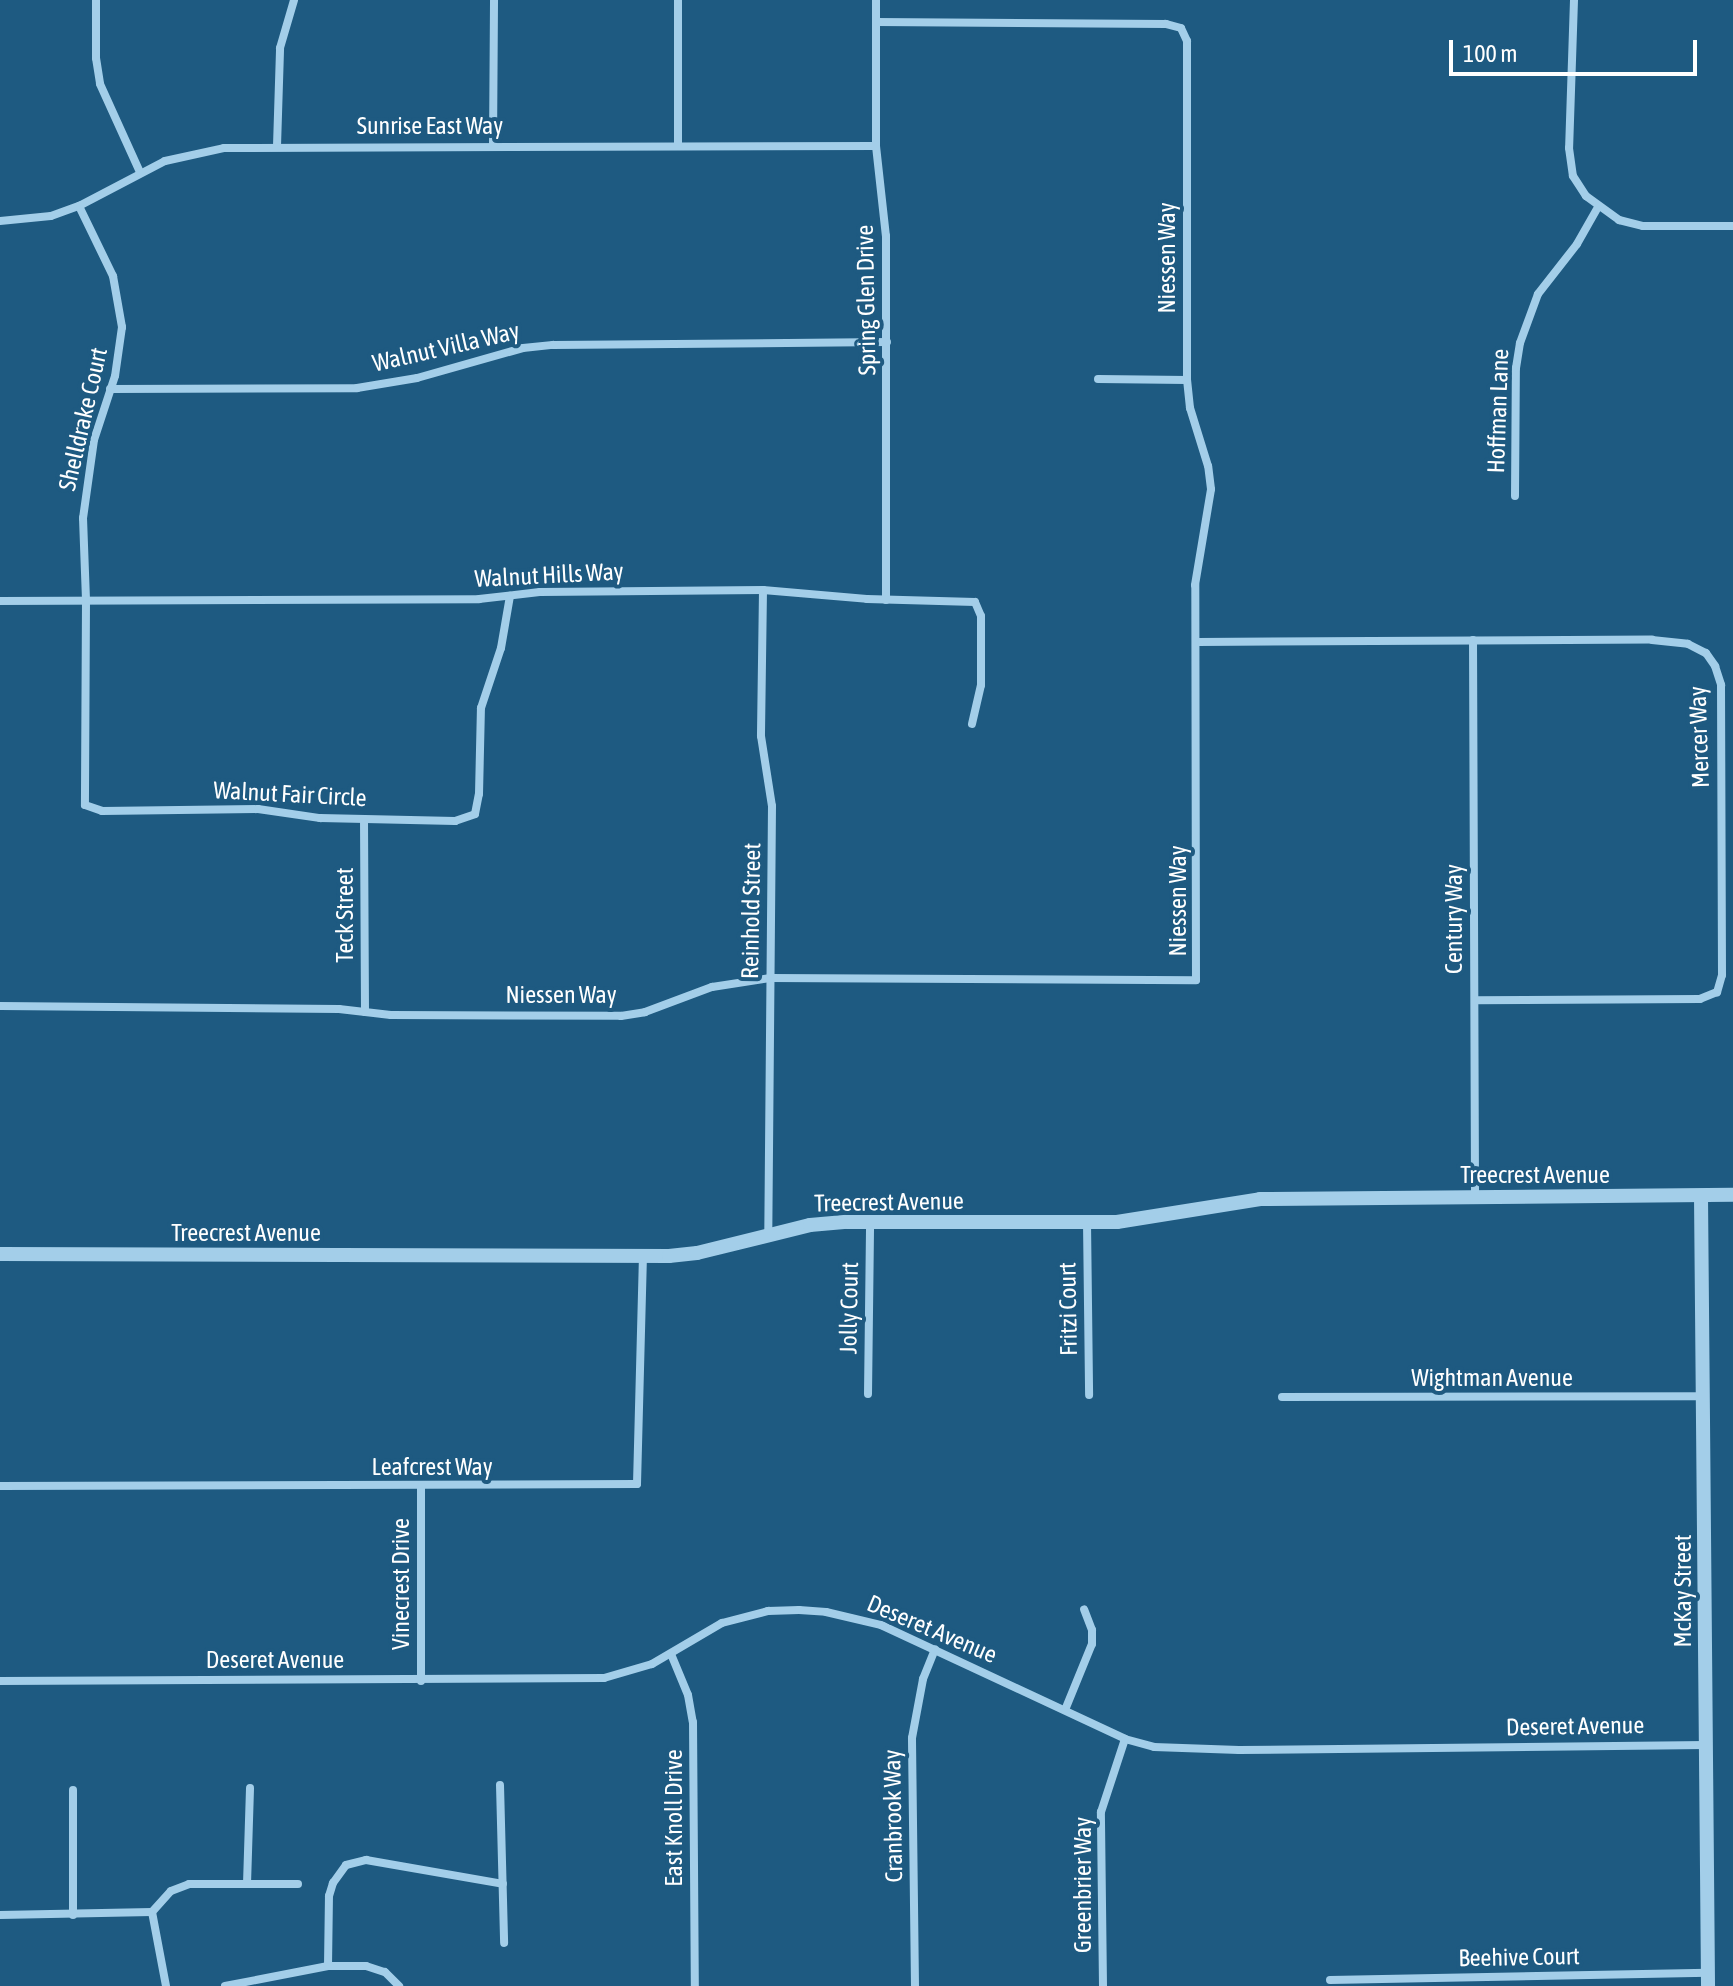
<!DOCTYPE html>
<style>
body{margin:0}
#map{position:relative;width:1733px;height:1986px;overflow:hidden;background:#1e5a81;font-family:"Asap Condensed",sans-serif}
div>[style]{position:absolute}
.minor>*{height:8px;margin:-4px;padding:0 4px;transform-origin:4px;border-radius:4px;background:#a3cee9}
.tertiary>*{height:14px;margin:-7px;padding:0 7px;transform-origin:7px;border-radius:7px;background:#a3cee9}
span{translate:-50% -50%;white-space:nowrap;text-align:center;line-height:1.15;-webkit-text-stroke:8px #1e5a81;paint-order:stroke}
.street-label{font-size:24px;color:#fff}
.scale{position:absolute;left:1449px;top:40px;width:248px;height:36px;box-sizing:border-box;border:4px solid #fff;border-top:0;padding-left:10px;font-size:24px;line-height:28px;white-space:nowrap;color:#fff;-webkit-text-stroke:6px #1e5a81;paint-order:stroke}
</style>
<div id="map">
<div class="minor">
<div style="left:96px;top:0;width:58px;rotate:90deg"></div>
<div style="left:96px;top:58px;width:26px;rotate:81deg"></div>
<div style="left:100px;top:84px;width:97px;rotate:65.6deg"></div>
<div style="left:678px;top:0;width:144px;rotate:90deg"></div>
<div style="left:876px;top:0;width:146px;rotate:90deg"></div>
<div style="left:876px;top:146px;width:91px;rotate:83.7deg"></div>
<div style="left:886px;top:236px;width:364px;rotate:90deg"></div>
<div style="left:1574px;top:0;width:148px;rotate:91.9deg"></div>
<div style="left:1569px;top:148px;width:28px;rotate:82deg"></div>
<div style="left:1573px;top:176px;width:24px;rotate:57deg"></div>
<div style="left:1586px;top:196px;width:41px;rotate:36deg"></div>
<div style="left:1619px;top:220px;width:25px;rotate:14deg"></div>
<div style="left:1643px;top:226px;width:90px"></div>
<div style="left:277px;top:146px;width:98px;rotate:-88.2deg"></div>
<div style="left:280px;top:48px;width:50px;rotate:-73.7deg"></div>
<div style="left:493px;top:146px;width:146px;rotate:-89.6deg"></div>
<div style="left:79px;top:206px;width:78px;rotate:64.1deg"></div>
<div style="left:113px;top:276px;width:52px;rotate:80deg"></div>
<div style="left:122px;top:327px;width:49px;rotate:98.1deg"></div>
<div style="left:115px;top:376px;width:67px;rotate:108.2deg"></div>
<div style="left:94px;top:440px;width:79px;rotate:98deg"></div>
<div style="left:83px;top:518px;width:83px;rotate:87.9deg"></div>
<div style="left:86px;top:601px;width:204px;rotate:90.3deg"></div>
<div style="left:85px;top:805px;width:18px;rotate:19deg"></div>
<div style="left:102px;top:811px;width:156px;rotate:-0.7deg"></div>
<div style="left:258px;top:809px;width:63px;rotate:8.3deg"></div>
<div style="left:320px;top:818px;width:135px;rotate:1.3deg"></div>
<div style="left:455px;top:821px;width:21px;rotate:-19deg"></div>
<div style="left:475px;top:814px;width:20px;rotate:-79deg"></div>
<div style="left:479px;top:794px;width:86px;rotate:-88.7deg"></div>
<div style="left:481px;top:708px;width:63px;rotate:-71.6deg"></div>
<div style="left:501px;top:648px;width:53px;rotate:-80.2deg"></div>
<div style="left:0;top:221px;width:51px;rotate:-5.6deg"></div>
<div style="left:51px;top:216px;width:30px;rotate:-20deg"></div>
<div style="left:79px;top:206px;width:97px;rotate:-27.6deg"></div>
<div style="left:165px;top:161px;width:60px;rotate:-12.4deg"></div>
<div style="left:224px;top:148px;width:652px;rotate:-0.18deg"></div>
<div style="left:1098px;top:379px;width:89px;rotate:0.6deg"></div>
<div style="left:110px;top:389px;width:247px;rotate:-0.2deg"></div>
<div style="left:357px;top:388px;width:61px;rotate:-9.5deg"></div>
<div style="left:417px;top:378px;width:110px;rotate:-15.8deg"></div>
<div style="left:523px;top:348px;width:30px;rotate:-6deg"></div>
<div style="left:553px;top:345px;width:334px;rotate:-0.5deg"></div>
<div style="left:1515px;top:496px;width:128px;rotate:-89.6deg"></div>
<div style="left:1516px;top:368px;width:25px;rotate:-81deg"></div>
<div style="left:1520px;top:343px;width:52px;rotate:-69.8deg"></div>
<div style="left:1538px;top:294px;width:63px;rotate:-52deg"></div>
<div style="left:1577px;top:244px;width:43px;rotate:-60.4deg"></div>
<div style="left:763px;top:590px;width:146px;rotate:90.8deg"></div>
<div style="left:761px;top:736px;width:71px;rotate:81.1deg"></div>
<div style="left:772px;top:806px;width:427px;rotate:90.5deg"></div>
<div style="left:0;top:601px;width:479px;rotate:-0.2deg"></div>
<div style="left:479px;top:599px;width:61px;rotate:-6.5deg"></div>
<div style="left:540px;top:592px;width:223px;rotate:-0.5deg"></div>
<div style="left:763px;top:590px;width:104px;rotate:4.9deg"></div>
<div style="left:867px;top:599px;width:108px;rotate:1.6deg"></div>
<div style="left:975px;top:602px;width:15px;rotate:67deg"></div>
<div style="left:981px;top:616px;width:69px;rotate:90deg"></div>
<div style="left:981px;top:685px;width:40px;rotate:103deg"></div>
<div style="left:1473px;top:640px;width:557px;rotate:89.79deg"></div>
<div style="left:1198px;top:642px;width:454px;rotate:-0.3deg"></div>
<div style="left:1652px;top:640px;width:36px;rotate:6deg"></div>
<div style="left:1688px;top:644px;width:20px;rotate:27deg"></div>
<div style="left:1706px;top:653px;width:16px;rotate:55deg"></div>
<div style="left:1715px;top:666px;width:20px;rotate:72deg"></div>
<div style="left:1721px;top:685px;width:290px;rotate:89.8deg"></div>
<div style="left:1722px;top:975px;width:18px;rotate:106deg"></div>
<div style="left:1717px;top:992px;width:18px;rotate:158deg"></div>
<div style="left:1700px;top:999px;width:225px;rotate:179.7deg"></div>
<div style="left:364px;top:819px;width:193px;rotate:89.7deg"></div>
<div style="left:0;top:1006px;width:339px;rotate:0.5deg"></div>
<div style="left:339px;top:1009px;width:52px;rotate:6.6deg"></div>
<div style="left:391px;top:1015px;width:230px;rotate:0.2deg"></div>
<div style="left:621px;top:1016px;width:24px;rotate:-9deg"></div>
<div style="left:645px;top:1012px;width:72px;rotate:-20.5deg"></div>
<div style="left:712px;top:987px;width:59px;rotate:-8.8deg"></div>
<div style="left:770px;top:978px;width:426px;rotate:0.3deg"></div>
<div style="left:1196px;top:980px;width:395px;rotate:-90.1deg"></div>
<div style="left:1195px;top:585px;width:97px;rotate:-80.5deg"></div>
<div style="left:1211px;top:489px;width:23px;rotate:-97deg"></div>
<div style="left:1208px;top:466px;width:61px;rotate:-107.2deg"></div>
<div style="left:1190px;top:408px;width:28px;rotate:-96deg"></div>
<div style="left:1187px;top:380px;width:339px;rotate:-90deg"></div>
<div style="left:1187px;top:41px;width:14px;rotate:-115deg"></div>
<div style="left:1181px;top:28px;width:16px;rotate:-165deg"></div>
<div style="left:1166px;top:24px;width:290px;rotate:-179.6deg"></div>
<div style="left:1087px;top:1222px;width:173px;rotate:89.3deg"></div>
<div style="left:868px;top:1394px;width:172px;rotate:-89.3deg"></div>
<div style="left:1282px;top:1397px;width:421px;rotate:-0.1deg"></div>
<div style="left:0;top:1486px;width:637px;rotate:-0.18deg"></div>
<div style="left:637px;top:1484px;width:227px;rotate:-88.5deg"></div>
<div style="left:671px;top:1654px;width:44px;rotate:67.5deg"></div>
<div style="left:688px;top:1695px;width:27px;rotate:80deg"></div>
<div style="left:693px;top:1722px;width:264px;rotate:89.6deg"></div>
<div style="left:0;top:1681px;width:604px;rotate:-0.28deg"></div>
<div style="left:604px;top:1678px;width:50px;rotate:-16.3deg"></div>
<div style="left:652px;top:1664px;width:81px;rotate:-30.4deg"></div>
<div style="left:722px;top:1623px;width:48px;rotate:-14.6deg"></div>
<div style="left:768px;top:1611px;width:31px;rotate:-2deg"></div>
<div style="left:799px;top:1610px;width:27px;rotate:4deg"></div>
<div style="left:826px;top:1612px;width:57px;rotate:13.3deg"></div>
<div style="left:881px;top:1625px;width:269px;rotate:25deg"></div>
<div style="left:1125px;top:1739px;width:30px;rotate:15deg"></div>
<div style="left:1154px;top:1747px;width:85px;rotate:2deg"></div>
<div style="left:1239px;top:1750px;width:467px;rotate:-0.6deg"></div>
<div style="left:421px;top:1681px;width:194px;rotate:-90deg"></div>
<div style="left:1065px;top:1710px;width:71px;rotate:-67.8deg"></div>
<div style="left:1092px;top:1644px;width:14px;rotate:-90deg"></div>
<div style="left:1092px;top:1630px;width:22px;rotate:-111deg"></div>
<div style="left:500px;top:1785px;width:158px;rotate:88.5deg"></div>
<div style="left:247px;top:1884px;width:96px;rotate:-88.2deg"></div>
<div style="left:0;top:1915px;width:152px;rotate:-1.1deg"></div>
<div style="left:73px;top:1915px;width:125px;rotate:-90deg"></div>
<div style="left:328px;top:1966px;width:70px;rotate:-89.2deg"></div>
<div style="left:329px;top:1896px;width:14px;rotate:-73deg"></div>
<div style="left:333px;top:1883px;width:22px;rotate:-54deg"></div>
<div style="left:346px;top:1865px;width:21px;rotate:-14deg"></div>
<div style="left:366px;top:1860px;width:139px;rotate:9.9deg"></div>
<div style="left:1330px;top:1980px;width:378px;rotate:-1.1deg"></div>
<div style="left:166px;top:1986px;width:75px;rotate:-100.7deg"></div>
<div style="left:152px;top:1912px;width:28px;rotate:-48deg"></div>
<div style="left:171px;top:1891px;width:19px;rotate:-21deg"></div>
<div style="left:189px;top:1884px;width:109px"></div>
<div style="left:225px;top:1986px;width:105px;rotate:-11deg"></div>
<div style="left:328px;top:1966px;width:38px"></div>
<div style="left:366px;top:1966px;width:20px;rotate:18deg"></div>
<div style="left:385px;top:1972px;width:20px;rotate:45deg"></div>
<div style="left:915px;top:1986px;width:248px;rotate:-90.7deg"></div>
<div style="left:912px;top:1738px;width:60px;rotate:-79.4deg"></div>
<div style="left:923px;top:1679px;width:32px;rotate:-68deg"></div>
<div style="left:1103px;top:1986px;width:174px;rotate:-90.7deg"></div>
<div style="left:1101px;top:1812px;width:77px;rotate:-71.8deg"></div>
</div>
<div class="tertiary">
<div style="left:1701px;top:1196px;width:790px;rotate:89.49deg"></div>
<div style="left:0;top:1254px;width:669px;rotate:0.17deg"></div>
<div style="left:669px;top:1256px;width:28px;rotate:-6deg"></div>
<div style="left:697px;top:1253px;width:116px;rotate:-13.9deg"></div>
<div style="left:810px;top:1225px;width:37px;rotate:-5deg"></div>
<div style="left:847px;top:1222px;width:270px"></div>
<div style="left:1117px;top:1222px;width:145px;rotate:-9.1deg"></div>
<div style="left:1260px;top:1199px;width:473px;rotate:-0.5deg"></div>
</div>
<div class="street-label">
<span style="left:430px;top:126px">Sunrise East Way</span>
<span style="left:1167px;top:258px;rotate:-90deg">Niessen Way</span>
<span style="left:866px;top:300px;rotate:-91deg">Spring Glen Drive</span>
<span style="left:446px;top:347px;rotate:-13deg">Walnut Villa Way</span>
<span style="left:1498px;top:411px;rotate:-88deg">Hoffman Lane</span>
<span style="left:83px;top:419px;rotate:-77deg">Shelldrake Court</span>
<span style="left:549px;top:575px;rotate:-3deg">Walnut Hills Way</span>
<span style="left:1699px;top:737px;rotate:-92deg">Mercer Way</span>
<span style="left:290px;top:794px;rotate:3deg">Walnut Fair Circle</span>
<span style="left:1178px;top:901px;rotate:-90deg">Niessen Way</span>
<span style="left:751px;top:911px;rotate:-89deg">Reinhold Street</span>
<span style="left:345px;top:915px;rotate:-90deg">Teck Street</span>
<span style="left:1454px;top:919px;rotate:-90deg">Century Way</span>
<span style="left:561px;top:995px">Niessen Way</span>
<span style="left:1535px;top:1175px">Treecrest Avenue</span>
<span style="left:889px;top:1202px;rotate:-1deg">Treecrest Avenue</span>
<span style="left:246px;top:1233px">Treecrest Avenue</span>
<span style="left:849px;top:1308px;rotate:-89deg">Jolly Court</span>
<span style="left:1068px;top:1309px;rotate:-91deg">Fritzi Court</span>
<span style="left:1492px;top:1378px">Wightman Avenue</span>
<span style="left:432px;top:1467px">Leafcrest Way</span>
<span style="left:401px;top:1584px;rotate:-90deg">Vinecrest Drive</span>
<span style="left:1683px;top:1591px;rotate:-90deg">McKay Street</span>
<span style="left:932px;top:1629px;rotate:23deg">Deseret Avenue</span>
<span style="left:275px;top:1660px">Deseret Avenue</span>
<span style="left:1575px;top:1726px;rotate:-1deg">Deseret Avenue</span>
<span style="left:893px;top:1816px;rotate:-91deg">Cranbrook Way</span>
<span style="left:674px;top:1818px;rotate:-90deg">East Knoll Drive</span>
<span style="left:1083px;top:1885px;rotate:-90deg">Greenbrier Way</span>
<span style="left:1519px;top:1957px;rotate:-1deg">Beehive Court</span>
</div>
<div class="scale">100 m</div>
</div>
